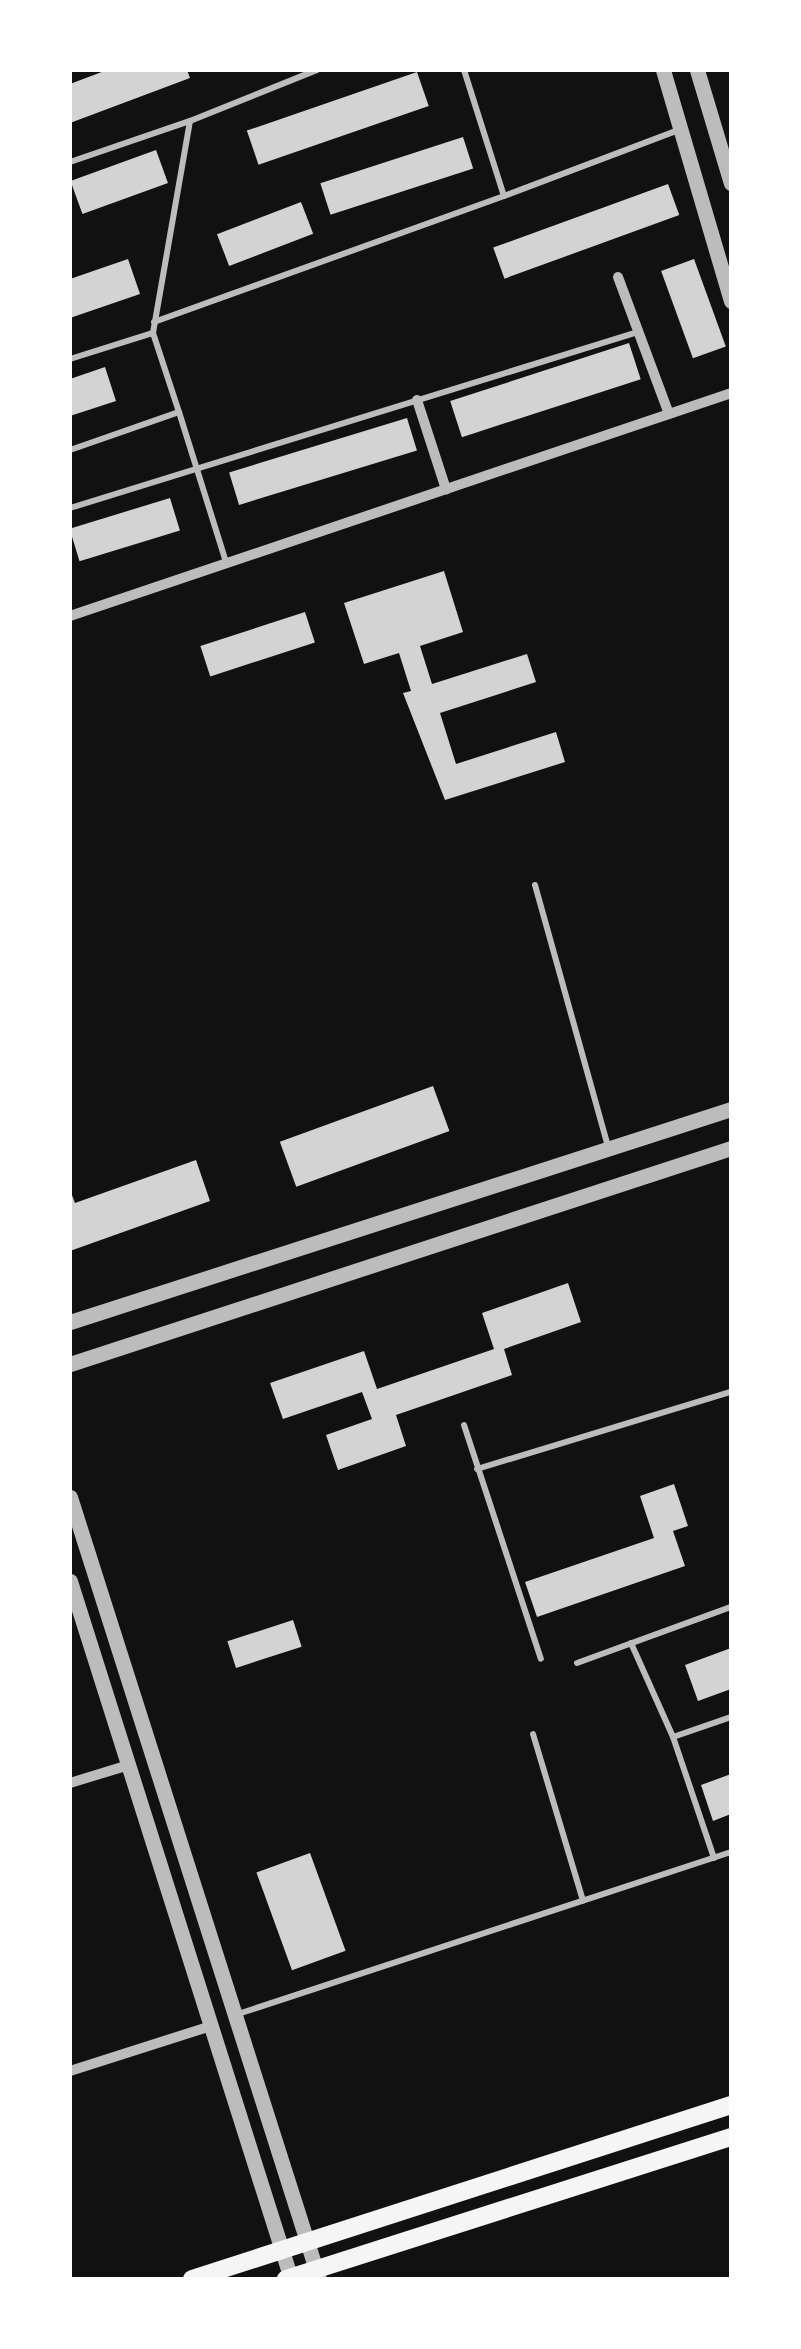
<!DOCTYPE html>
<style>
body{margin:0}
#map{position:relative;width:801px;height:2349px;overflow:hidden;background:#111;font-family:Helvetica,sans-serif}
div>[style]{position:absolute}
.building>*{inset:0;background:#d3d3d3;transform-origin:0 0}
.service>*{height:6px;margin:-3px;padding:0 3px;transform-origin:3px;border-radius:3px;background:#bcbcbc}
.minor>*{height:10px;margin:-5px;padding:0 5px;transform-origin:5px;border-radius:5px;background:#bcbcbc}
.tertiary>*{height:15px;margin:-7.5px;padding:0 7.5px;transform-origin:7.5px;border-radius:7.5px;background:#bcbcbc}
.primary>*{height:18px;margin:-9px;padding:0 9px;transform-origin:9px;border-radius:9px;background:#f5f5f5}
span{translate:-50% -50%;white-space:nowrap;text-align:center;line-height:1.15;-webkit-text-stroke:8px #fff;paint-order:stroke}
.frame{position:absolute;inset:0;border:72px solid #fff;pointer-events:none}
</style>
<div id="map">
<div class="building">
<div style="clip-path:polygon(107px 70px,187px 70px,190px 78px,70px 123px,70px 84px)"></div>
<div style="left:417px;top:72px;width:36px;height:180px;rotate:71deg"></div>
<div style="left:463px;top:137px;width:33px;height:150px;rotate:72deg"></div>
<div style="left:156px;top:150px;width:35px;height:91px;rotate:70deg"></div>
<div style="left:668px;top:184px;width:33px;height:186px;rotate:70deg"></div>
<div style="left:301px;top:202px;width:34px;height:90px;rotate:69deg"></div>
<div style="clip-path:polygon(128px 259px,140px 294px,70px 318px,70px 279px)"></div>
<div style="left:694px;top:259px;width:93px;height:35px;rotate:70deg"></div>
<div style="left:629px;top:343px;width:38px;height:188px;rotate:72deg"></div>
<div style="clip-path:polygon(105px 367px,116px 401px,70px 416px,70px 379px)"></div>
<div style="left:407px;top:418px;width:34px;height:186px;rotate:73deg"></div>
<div style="left:170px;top:498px;width:34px;height:105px;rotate:73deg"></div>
<div style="clip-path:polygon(444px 571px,463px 632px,420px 646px,432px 684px,527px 654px,536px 682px,440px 713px,456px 764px,556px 732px,565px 762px,445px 800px,403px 693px,411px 691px,399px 653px,364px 664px,344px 603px)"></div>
<div style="left:305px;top:612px;width:32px;height:110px;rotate:72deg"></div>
<div style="left:433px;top:1086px;width:48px;height:163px;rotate:70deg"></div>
<div style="clip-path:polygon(196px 1160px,210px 1201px,70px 1251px,70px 1190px,75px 1203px)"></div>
<div style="clip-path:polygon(568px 1283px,581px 1322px,504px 1349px,512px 1375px,396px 1415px,406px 1446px,338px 1470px,326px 1435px,372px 1419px,362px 1392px,283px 1419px,270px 1383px,364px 1351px,377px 1389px,494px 1349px,482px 1313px)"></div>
<div style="clip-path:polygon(674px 1484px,688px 1526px,673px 1531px,685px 1566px,537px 1617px,525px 1582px,654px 1538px,640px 1496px)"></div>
<div style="left:293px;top:1620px;width:28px;height:69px;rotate:72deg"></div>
<div style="clip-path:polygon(731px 1648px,731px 1689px,698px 1701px,685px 1665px)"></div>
<div style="clip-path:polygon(731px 1774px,731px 1814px,713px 1821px,701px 1785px)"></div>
<div style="left:310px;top:1853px;width:104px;height:57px;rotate:70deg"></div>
</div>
<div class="service">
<div style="left:464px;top:70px;width:132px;rotate:72.4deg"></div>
<div style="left:504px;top:196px;width:187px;rotate:-20.7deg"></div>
<div style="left:190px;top:121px;width:137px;rotate:-21.9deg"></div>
<div style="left:70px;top:162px;width:127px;rotate:-18.9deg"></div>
<div style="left:190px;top:121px;width:215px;rotate:99.9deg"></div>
<div style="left:153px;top:333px;width:83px;rotate:71.8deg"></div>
<div style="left:154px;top:322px;width:372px;rotate:-19.8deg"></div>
<div style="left:70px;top:359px;width:87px;rotate:-17.4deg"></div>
<div style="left:70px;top:450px;width:115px;rotate:-19.2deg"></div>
<div style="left:179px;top:412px;width:157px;rotate:72.6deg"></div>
<div style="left:70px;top:508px;width:595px;rotate:-17.22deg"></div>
<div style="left:535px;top:885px;width:272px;rotate:74.4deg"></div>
<div style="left:464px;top:1425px;width:246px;rotate:71.8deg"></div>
<div style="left:477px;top:1469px;width:265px;rotate:-16.9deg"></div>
<div style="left:631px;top:1643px;width:103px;rotate:65.9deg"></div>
<div style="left:577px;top:1663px;width:164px;rotate:-20deg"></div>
<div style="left:533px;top:1734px;width:174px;rotate:73.3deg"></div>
<div style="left:714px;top:1858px;width:128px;rotate:-108.7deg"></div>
<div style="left:673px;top:1737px;width:61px;rotate:-19deg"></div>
<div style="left:238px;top:2014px;width:519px;rotate:-18.19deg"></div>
</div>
<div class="minor">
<div style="left:618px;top:277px;width:146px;rotate:69.6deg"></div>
<div style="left:417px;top:400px;width:94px;rotate:72deg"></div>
<div style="left:70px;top:616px;width:698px;rotate:-18.64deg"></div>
<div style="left:70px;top:1783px;width:62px;rotate:-17deg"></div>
<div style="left:70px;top:2071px;width:145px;rotate:-17.7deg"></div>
</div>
<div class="tertiary">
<div style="left:663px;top:70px;width:241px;rotate:73.6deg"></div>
<div style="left:697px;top:70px;width:118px;rotate:73.3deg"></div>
<div style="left:70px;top:1322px;width:694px;rotate:-17.86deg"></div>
<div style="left:70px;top:1364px;width:695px;rotate:-18.1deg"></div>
<div style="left:70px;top:1497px;width:821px;rotate:72.34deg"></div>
<div style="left:70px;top:1581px;width:732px;rotate:72.43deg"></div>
</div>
<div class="primary">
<div style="left:192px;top:2279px;width:566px;rotate:-17.89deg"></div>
<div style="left:286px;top:2279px;width:467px;rotate:-17.7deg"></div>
</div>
<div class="frame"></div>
</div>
